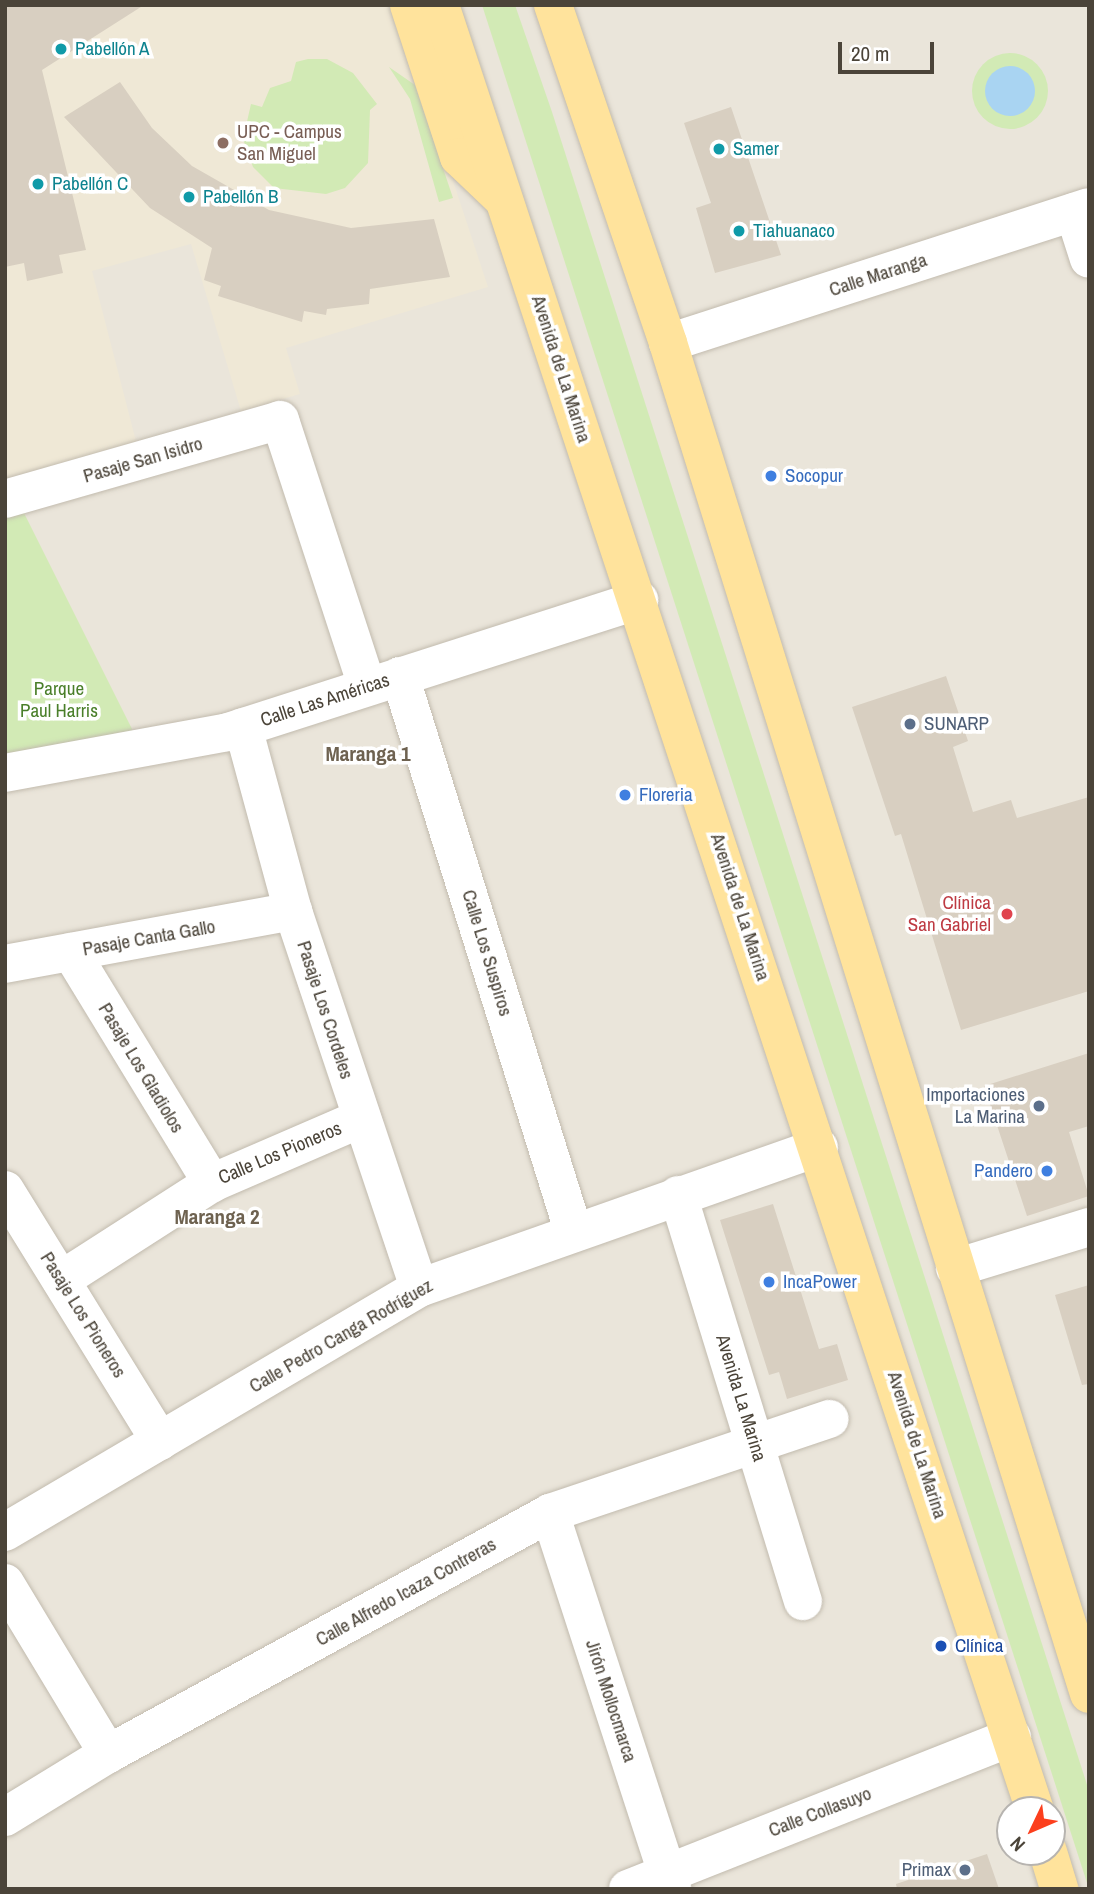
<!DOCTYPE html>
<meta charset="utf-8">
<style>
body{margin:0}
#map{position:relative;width:1094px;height:1894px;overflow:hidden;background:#f6f3ec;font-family:"Archivo Narrow",sans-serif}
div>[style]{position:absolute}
.residential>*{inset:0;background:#eae5da}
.education>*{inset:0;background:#efe8d6}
.green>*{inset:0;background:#d2eab5}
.round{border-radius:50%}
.water>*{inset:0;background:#a9d4f2}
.building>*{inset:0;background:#d8cfc1}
.roads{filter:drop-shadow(0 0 2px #c2bbae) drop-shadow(0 0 2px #c2bbae)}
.minor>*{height:38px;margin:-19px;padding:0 19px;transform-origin:19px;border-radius:19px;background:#fff}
.major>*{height:38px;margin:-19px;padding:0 19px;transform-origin:19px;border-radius:19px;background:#ffe39c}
.dots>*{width:19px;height:19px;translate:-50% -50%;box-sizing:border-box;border:4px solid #fff;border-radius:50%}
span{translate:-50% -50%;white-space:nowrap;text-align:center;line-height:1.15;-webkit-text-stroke:7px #fff;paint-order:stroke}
.culture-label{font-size:19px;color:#0d838f}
.left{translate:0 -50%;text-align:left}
.education-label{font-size:19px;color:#785e54}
.street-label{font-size:19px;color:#4b4439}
.shop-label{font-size:19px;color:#366cbe}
.right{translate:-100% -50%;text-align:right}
.park-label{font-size:19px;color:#4a7f2a}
.service-label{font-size:19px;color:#4e5e75}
.health-label{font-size:19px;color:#be3a42}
.transit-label{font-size:19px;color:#164399}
.neighbourhood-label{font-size:21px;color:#6e6250;font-weight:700}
.frame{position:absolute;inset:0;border:7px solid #4b4439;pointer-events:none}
.north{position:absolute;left:996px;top:1796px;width:70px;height:70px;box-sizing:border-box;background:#fff;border:2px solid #b7b4b0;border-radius:50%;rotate:226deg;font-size:19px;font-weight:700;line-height:28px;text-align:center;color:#4b4439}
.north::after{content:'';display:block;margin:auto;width:24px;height:32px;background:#fc3f1d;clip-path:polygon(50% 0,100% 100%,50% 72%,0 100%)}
.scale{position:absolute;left:838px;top:42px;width:96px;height:32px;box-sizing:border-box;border:4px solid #4b4439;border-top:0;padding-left:9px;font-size:21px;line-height:24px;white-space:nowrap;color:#4b4439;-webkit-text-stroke:5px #fff;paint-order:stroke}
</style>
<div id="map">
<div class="residential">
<div style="clip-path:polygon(evenodd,5px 5px,1089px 5px,1089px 1889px,5px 1889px,5px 5px,1010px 1810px,1052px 1810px,1052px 1852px,1010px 1852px,1010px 1810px)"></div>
</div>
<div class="education">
<div style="clip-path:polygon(5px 5px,395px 5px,488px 287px,286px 348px,300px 394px,241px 411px,191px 244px,92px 271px,138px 449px,5px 486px)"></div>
</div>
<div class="green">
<div style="clip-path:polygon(482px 5px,515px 5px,552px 112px,1089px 1791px,1089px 1889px)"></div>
<div class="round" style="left:972px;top:53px;width:76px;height:76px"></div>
<div style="clip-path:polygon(308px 59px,327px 59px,353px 73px,377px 104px,370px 110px,368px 163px,345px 188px,326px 194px,274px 188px,253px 167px,243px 139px,251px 104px,262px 107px,270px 88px,291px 81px,296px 62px)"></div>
<div style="clip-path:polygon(389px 67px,415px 85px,453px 198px,439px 202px,410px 99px)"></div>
<div style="clip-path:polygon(23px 511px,138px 741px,5px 762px,5px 515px)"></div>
</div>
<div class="water">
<div class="round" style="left:985px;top:66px;width:50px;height:50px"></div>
</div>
<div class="building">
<div style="clip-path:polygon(5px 5px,144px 5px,42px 70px,86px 250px,59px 255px,63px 273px,27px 281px,24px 263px,5px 267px)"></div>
<div style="clip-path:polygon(120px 82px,152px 128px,192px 166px,269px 210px,351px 228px,434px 219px,450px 277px,370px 289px,369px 304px,327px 309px,326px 315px,304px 311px,302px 322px,218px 296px,221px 286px,204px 280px,212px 248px,150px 208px,64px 117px)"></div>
<div style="clip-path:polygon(731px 107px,781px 255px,715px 273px,696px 208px,711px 203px,684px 123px)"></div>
<div style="clip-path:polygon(946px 676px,968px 741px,953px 747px,973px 812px,1011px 800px,1017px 818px,1089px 797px,1089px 991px,961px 1030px,901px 834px,895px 836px,852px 707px)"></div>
<div style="clip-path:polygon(1089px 1053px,1089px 1126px,1069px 1132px,1089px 1196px,1027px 1216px,984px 1086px)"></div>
<div style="clip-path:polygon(773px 1204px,819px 1349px,837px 1344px,848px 1380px,787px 1399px,779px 1372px,769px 1375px,720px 1220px)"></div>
<div style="clip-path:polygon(1089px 1285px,1089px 1384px,1082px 1385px,1055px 1295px)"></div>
<div style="clip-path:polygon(987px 1854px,999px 1889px,897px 1889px,896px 1884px)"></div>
</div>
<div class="roads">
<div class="minor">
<div style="left:1074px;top:212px;width:49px;rotate:72.3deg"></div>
<div style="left:668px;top:343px;width:442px;rotate:-17.9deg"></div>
<div style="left:5px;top:499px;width:286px;rotate:-16deg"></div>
<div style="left:280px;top:420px;width:280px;rotate:71.9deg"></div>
<div style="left:400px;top:676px;width:580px;rotate:72.66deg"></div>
<div style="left:243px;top:727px;width:191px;rotate:74.8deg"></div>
<div style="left:293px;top:911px;width:397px;rotate:71.5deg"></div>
<div style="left:5px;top:773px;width:227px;rotate:-10.4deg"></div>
<div style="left:228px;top:732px;width:432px;rotate:-17.8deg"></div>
<div style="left:71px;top:952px;width:271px;rotate:58.6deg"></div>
<div style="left:5px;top:964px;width:293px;rotate:-10.4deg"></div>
<div style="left:5px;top:1190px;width:295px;rotate:58.3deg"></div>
<div style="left:678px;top:1195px;width:425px;rotate:72.9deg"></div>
<div style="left:955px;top:1268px;width:140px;rotate:-17deg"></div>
<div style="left:61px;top:1280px;width:179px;rotate:-32.7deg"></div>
<div style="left:212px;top:1183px;width:161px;rotate:-23.4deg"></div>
<div style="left:550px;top:1513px;width:395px;rotate:72deg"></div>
<div style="left:5px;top:1532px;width:481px;rotate:-30.5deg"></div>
<div style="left:419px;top:1288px;width:424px;rotate:-19.4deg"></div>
<div style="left:5px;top:1583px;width:200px;rotate:58.9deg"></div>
<div style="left:5px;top:1817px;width:121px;rotate:-31.5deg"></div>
<div style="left:108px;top:1754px;width:503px;rotate:-28.6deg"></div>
<div style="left:550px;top:1513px;width:295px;rotate:-18.6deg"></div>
<div style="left:628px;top:1889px;width:413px;rotate:-21.6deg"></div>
</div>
<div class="major">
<div style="left:409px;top:5px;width:160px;rotate:71.8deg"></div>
<div style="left:459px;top:157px;width:59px;rotate:43.6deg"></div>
<div style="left:440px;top:5px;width:1901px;rotate:71.76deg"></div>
<div style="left:553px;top:5px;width:357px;rotate:71.2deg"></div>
<div style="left:668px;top:343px;width:1415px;rotate:72.69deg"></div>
<div style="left:1048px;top:1852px;width:39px;rotate:73deg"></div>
</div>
</div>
<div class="dots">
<div style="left:61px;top:49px;background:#0f9aa8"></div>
<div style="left:223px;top:143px;background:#8d6e63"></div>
<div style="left:719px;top:149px;background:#0f9aa8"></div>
<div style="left:38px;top:184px;background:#0f9aa8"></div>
<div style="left:189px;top:197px;background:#0f9aa8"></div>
<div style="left:739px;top:231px;background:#0f9aa8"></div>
<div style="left:771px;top:476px;background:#3f7fe0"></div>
<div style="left:910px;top:724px;background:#5c6f8a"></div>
<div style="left:625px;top:795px;background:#3f7fe0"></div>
<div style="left:1007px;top:914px;background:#e0444e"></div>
<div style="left:1039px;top:1106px;background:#5c6f8a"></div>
<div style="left:1047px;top:1171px;background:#3f7fe0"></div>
<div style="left:769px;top:1282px;background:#3f7fe0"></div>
<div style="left:941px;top:1646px;background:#1a4fb4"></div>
<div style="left:965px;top:1870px;background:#5c6f8a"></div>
</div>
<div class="culture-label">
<span class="left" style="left:75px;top:49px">Pabellón A</span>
<span class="left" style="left:733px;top:149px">Samer</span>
<span class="left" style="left:52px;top:184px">Pabellón C</span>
<span class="left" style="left:203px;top:197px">Pabellón B</span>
<span class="left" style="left:753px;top:231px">Tiahuanaco</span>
</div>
<div class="education-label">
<span class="left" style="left:237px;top:143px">UPC - Campus<br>San Miguel</span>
</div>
<div class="street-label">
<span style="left:878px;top:275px;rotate:-18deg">Calle Maranga</span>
<span style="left:561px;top:369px;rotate:72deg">Avenida de La Marina</span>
<span style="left:143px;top:460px;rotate:-16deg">Pasaje San Isidro</span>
<span style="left:325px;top:700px;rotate:-18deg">Calle Las Américas</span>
<span style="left:740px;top:907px;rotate:72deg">Avenida de La Marina</span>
<span style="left:149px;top:938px;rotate:-10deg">Pasaje Canta Gallo</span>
<span style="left:487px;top:953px;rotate:73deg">Calle Los Suspiros</span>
<span style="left:325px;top:1010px;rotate:72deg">Pasaje Los Cordeles</span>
<span style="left:141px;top:1068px;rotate:59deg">Pasaje Los Gladiolos</span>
<span style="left:280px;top:1153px;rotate:-23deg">Calle Los Pioneros</span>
<span style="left:83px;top:1315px;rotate:58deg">Pasaje Los Pioneros</span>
<span style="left:341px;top:1336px;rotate:-30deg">Calle Pedro Canga Rodríguez</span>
<span style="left:741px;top:1398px;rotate:73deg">Avenida La Marina</span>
<span style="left:917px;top:1445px;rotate:72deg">Avenida de La Marina</span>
<span style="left:406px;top:1592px;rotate:-29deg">Calle Alfredo Icaza Contreras</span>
<span style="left:611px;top:1701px;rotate:72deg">Jirón Mollocmarca</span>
<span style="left:820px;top:1812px;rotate:-21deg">Calle Collasuyo</span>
</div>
<div class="shop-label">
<span class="left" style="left:785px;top:476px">Socopur</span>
<span class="left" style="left:639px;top:795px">Floreria</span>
<span class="right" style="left:1033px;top:1171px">Pandero</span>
<span class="left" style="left:783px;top:1282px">IncaPower</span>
</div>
<div class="park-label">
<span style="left:59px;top:700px">Parque<br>Paul Harris</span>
</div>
<div class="service-label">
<span class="left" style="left:924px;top:724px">SUNARP</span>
<span class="right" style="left:1025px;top:1106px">Importaciones<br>La Marina</span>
<span class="right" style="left:951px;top:1870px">Primax</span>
</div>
<div class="health-label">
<span class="right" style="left:991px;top:914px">Clínica<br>San Gabriel</span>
</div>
<div class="transit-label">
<span class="left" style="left:955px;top:1646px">Clínica</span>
</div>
<div class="neighbourhood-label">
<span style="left:368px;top:754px">Maranga 1</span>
<span style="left:217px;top:1217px">Maranga 2</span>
</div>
<div class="frame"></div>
<div class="north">N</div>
<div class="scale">20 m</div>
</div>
